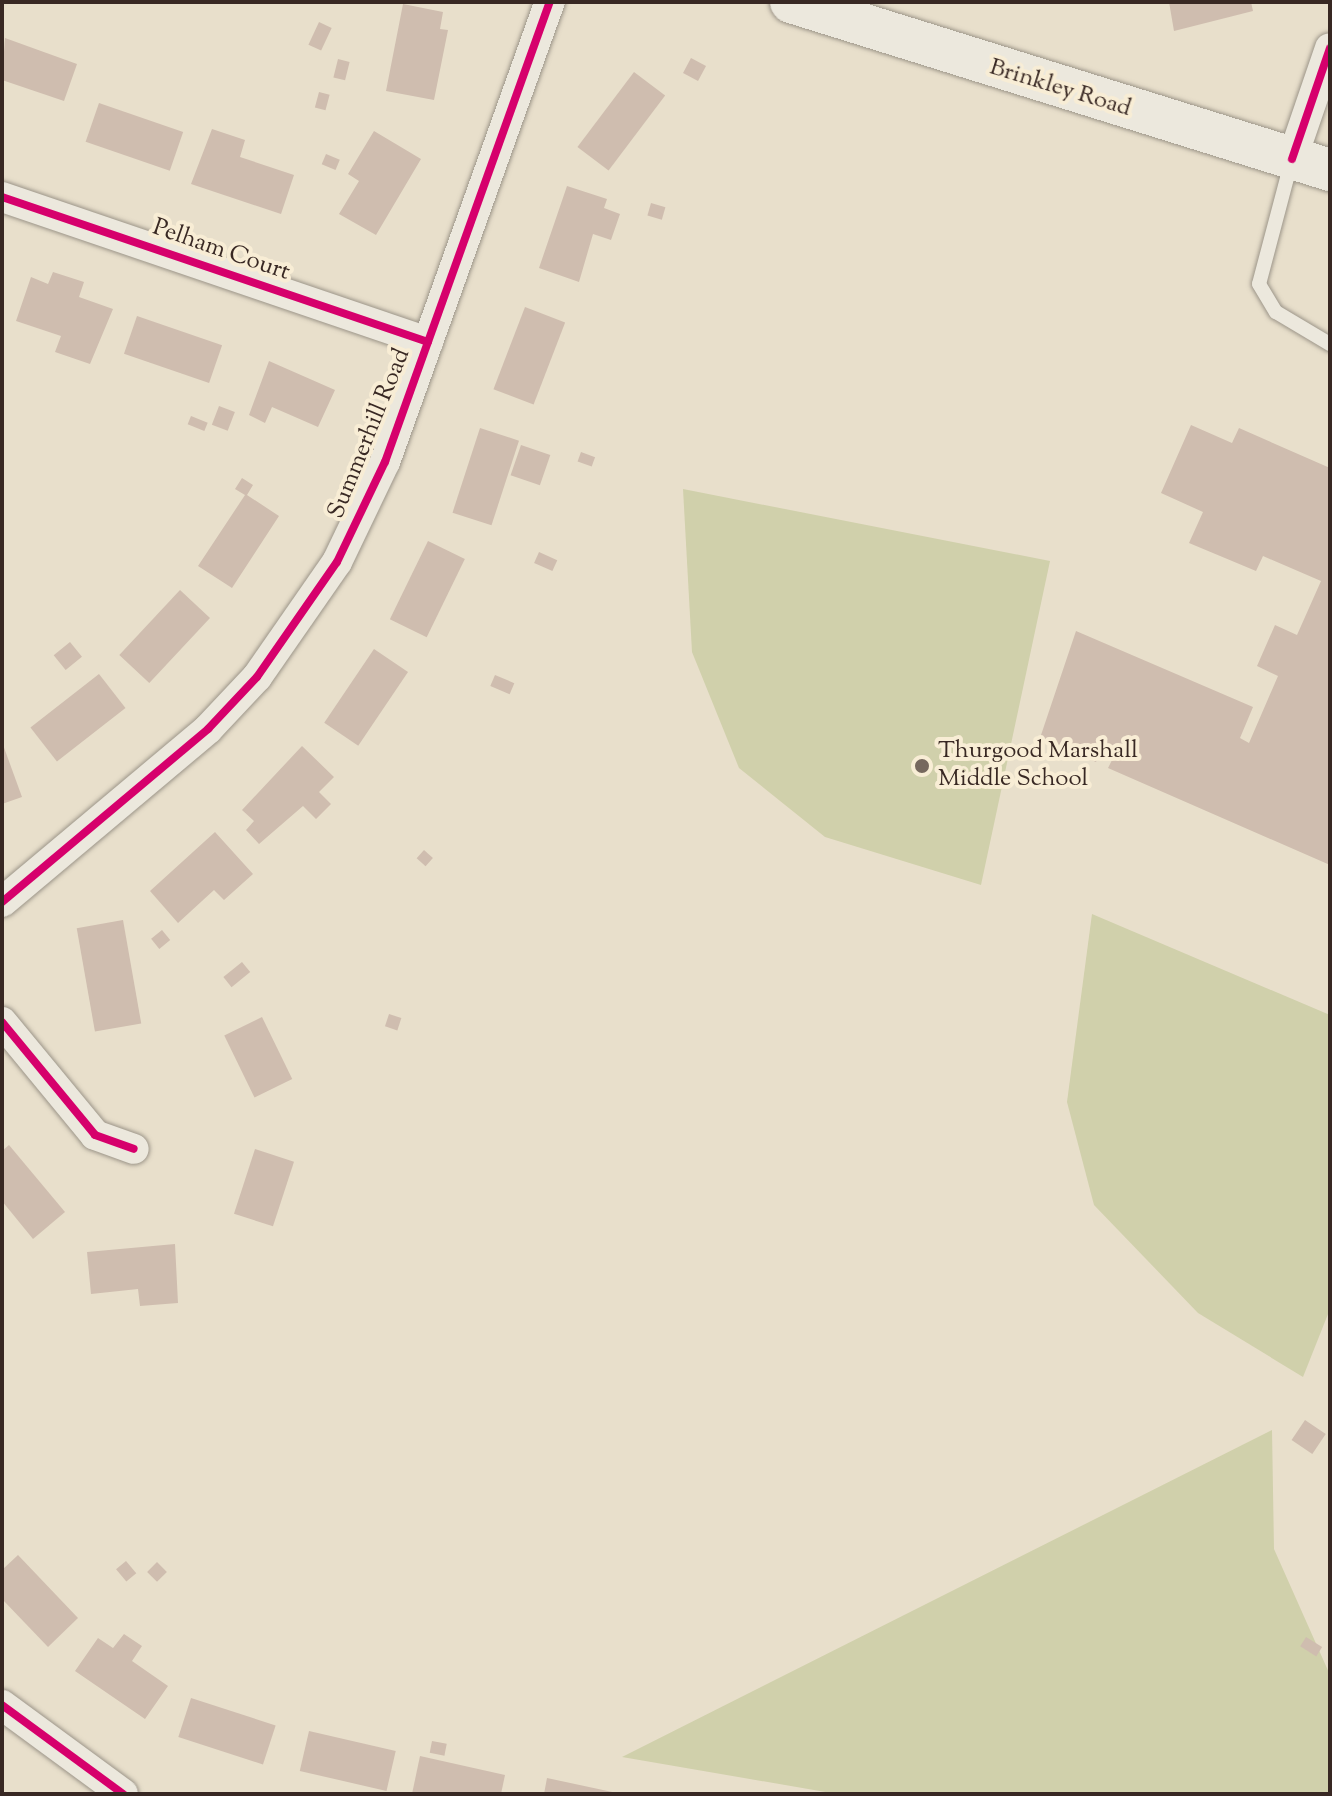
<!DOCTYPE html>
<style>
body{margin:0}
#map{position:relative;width:1332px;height:1796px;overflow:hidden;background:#e8dfcb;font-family:"Sorts Mill Goudy",serif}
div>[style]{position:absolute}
.green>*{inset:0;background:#d0d0ab}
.building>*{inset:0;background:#cfbdaf;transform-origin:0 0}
.roads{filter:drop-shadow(0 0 2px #9c9589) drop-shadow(0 0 2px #9c9589)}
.lane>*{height:14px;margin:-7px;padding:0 7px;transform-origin:7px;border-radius:7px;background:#ece8dd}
.street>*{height:30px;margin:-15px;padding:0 15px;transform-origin:15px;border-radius:15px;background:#ece8dd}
.secondary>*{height:42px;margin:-21px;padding:0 21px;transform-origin:21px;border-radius:21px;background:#ece8dd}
.cycleway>*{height:8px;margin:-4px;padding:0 4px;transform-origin:4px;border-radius:4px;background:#d6006c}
.dots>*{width:22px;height:22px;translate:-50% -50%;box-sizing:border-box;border:4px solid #f8edd5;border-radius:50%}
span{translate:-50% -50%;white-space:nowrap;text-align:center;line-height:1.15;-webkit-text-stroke:8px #f8edd5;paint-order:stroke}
.street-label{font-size:24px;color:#382823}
.poi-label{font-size:24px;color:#382823}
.left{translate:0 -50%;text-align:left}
.frame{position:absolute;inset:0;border:4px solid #382823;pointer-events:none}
</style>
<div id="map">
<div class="green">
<div style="clip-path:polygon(683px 489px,1050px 561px,981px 885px,825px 837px,739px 768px,692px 652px)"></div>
<div style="clip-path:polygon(1092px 914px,1330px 1015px,1330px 1309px,1303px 1377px,1198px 1313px,1094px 1205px,1067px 1102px)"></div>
<div style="clip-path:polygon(1272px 1430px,1274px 1549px,1330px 1675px,1330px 1794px,837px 1794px,622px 1757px)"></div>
</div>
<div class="building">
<div style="clip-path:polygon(1169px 2px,1251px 2px,1253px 11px,1174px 31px)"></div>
<div style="clip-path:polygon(403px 4px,443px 12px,440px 29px,448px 30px,434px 100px,386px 91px)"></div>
<div style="left:319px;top:22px;width:14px;height:25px;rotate:25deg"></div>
<div style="clip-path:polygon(5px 38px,77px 64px,64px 101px,2px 80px)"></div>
<div style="left:691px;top:58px;width:17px;height:17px;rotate:28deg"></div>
<div style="left:338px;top:59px;width:12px;height:19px;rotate:14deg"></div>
<div style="left:634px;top:72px;width:39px;height:94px;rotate:37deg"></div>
<div style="left:319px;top:92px;width:11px;height:16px;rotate:15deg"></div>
<div style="left:99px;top:103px;width:89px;height:41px;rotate:19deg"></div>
<div style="clip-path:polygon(212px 129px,245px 140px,240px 157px,294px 175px,281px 214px,191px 184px)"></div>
<div style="clip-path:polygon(374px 131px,421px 159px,376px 235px,339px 214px,359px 181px,348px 174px)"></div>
<div style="left:326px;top:154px;width:15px;height:11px;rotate:23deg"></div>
<div style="clip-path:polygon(567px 186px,607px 199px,604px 208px,620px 214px,611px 240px,593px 234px,579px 282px,539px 268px)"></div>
<div style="left:651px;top:203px;width:15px;height:13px;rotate:16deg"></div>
<div style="clip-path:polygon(53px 272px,84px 282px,79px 297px,113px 309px,90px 364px,55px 352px,61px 336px,16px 321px,31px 277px,48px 284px)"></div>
<div style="left:525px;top:307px;width:43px;height:88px;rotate:21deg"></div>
<div style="left:137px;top:316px;width:90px;height:40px;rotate:19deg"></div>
<div style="clip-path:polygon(269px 361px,335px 390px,318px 427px,272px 407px,265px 423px,249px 415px)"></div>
<div style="left:219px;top:406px;width:17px;height:20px;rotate:21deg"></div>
<div style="left:191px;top:416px;width:18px;height:9px;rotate:22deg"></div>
<div style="clip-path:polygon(1191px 425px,1232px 443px,1239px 428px,1330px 468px,1330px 865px,1108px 768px,1116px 752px,1103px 747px,1096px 762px,1040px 738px,1076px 631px,1253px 707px,1240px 738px,1249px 743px,1278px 676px,1257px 666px,1275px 625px,1297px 635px,1321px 581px,1263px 556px,1256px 571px,1189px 543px,1203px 512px,1161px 493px)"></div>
<div style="left:480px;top:428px;width:41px;height:89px;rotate:18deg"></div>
<div style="left:521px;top:445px;width:31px;height:32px;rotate:19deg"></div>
<div style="left:581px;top:452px;width:15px;height:10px;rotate:20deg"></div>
<div style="clip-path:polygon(242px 478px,253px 485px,247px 495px,279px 516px,232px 588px,198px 566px,245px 495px,235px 489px)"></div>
<div style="left:428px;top:541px;width:41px;height:87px;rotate:26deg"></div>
<div style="left:539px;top:552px;width:20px;height:12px;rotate:24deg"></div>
<div style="left:180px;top:590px;width:41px;height:89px;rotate:43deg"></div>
<div style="left:70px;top:642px;width:19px;height:21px;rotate:51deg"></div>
<div style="left:374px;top:649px;width:41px;height:89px;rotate:34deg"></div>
<div style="left:99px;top:674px;width:43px;height:87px;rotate:52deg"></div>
<div style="left:495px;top:675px;width:21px;height:12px;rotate:23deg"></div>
<div style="clip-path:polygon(2px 742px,22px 797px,2px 804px)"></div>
<div style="clip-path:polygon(302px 746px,334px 777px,319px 792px,331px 804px,316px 819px,303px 806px,259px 844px,246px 830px,254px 821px,242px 810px)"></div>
<div style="clip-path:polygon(215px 832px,253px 874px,224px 900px,214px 890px,178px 923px,150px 891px)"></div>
<div style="left:424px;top:850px;width:12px;height:11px;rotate:42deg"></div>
<div style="left:123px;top:920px;width:105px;height:47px;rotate:80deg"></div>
<div style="left:162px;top:930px;width:13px;height:14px;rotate:51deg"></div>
<div style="left:242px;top:962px;width:13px;height:24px;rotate:51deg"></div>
<div style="left:389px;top:1014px;width:13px;height:13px;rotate:18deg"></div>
<div style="left:262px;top:1017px;width:69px;height:42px;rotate:64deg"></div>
<div style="clip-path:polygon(9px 1145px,65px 1212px,33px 1239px,2px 1201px,2px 1151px)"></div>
<div style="left:255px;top:1149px;width:41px;height:68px;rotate:18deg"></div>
<div style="clip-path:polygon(175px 1244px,178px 1303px,140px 1306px,138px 1289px,91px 1294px,87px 1252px)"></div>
<div style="left:1305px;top:1420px;width:25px;height:24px;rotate:34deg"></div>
<div style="clip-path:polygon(18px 1555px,78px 1618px,48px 1647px,2px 1599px,2px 1570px)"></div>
<div style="left:126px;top:1561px;width:16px;height:13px;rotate:50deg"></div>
<div style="left:157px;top:1562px;width:14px;height:14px;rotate:45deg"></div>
<div style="clip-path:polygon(124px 1634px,142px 1646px,132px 1661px,168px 1686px,145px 1719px,75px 1671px,98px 1638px,113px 1648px)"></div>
<div style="left:1306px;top:1637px;width:19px;height:11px;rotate:32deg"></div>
<div style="left:191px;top:1698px;width:89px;height:41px;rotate:18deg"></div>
<div style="left:309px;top:1731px;width:89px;height:41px;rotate:13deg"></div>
<div style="left:432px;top:1741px;width:15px;height:12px;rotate:11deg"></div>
<div style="clip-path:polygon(420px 1756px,505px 1775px,501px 1794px,412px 1794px)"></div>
<div style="clip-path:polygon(547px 1778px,617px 1793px,617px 1794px,544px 1794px)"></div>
</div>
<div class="roads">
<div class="lane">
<div style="left:1291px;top:163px;width:125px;rotate:104.8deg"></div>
<div style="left:1259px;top:284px;width:33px;rotate:59deg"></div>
<div style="left:1276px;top:312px;width:63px;rotate:30.7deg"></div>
</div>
<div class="street">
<div style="left:1292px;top:159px;width:117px;rotate:-71.1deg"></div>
<div style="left:2px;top:197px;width:450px;rotate:18.8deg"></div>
<div style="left:2px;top:902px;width:269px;rotate:-40deg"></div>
<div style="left:208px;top:729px;width:71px;rotate:-46.7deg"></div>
<div style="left:257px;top:677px;width:140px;rotate:-55.2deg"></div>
<div style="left:337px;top:562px;width:111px;rotate:-64.4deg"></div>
<div style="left:385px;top:462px;width:489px;rotate:-70.3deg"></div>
<div style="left:2px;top:1022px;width:146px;rotate:50.5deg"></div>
<div style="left:95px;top:1135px;width:41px;rotate:19.7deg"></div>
<div style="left:2px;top:1705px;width:150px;rotate:36.3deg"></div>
</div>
<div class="secondary">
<div style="left:791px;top:2px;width:565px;rotate:17.31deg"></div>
</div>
</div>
<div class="cycleway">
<div style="left:1292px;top:159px;width:117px;rotate:-71.1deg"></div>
<div style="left:2px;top:197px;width:450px;rotate:18.8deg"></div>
<div style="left:2px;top:902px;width:269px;rotate:-40deg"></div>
<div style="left:208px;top:729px;width:71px;rotate:-46.7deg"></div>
<div style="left:257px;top:677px;width:140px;rotate:-55.2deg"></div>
<div style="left:337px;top:562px;width:111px;rotate:-64.4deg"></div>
<div style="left:385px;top:462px;width:489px;rotate:-70.3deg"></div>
<div style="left:2px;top:1022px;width:146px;rotate:50.5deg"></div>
<div style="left:95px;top:1135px;width:41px;rotate:19.7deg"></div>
<div style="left:2px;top:1705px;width:150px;rotate:36.3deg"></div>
</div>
<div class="dots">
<div style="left:922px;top:766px;background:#76685e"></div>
</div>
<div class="street-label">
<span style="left:1060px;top:89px;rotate:17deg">Brinkley Road</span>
<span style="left:221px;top:251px;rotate:19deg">Pelham Court</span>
<span style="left:370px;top:434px;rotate:-68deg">Summerhill Road</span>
</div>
<div class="poi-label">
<span class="left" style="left:938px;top:766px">Thurgood Marshall<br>Middle School</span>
</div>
<div class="frame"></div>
</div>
